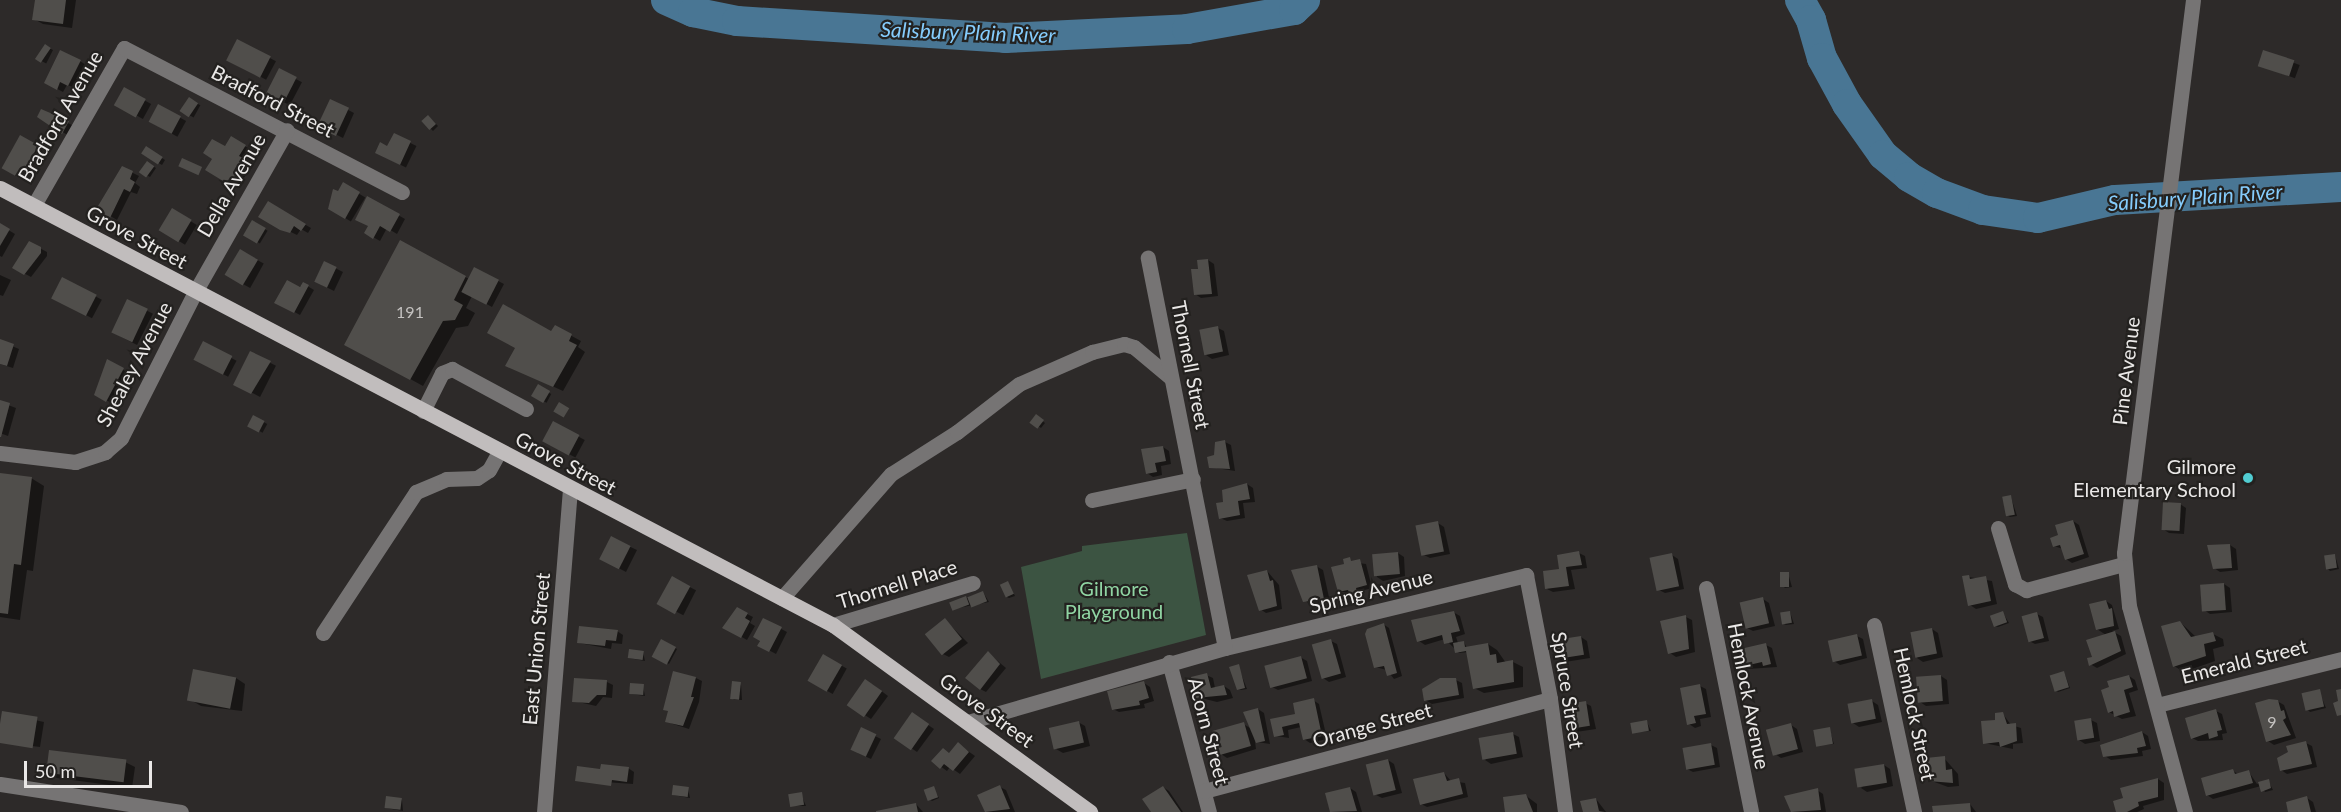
<!DOCTYPE html>
<style>
body{margin:0}
#map{position:relative;width:2341px;height:812px;overflow:hidden;background:#2d2a29;font-family:Lato,sans-serif}
div>[style]{position:absolute}
.green>*{inset:0;background:#3c5442}
.shadow>*{inset:0;background:#0007;transform-origin:0 0}
.river>*{height:30px;margin:-15px;padding:0 15px;transform-origin:15px;border-radius:15px;background:#497694}
.building>*{inset:0;background:#504e4b;transform-origin:0 0}
.minor>*{height:15px;margin:-7.5px;padding:0 7.5px;transform-origin:7.5px;border-radius:7.5px;background:#767474}
.major>*{height:15px;margin:-7.5px;padding:0 7.5px;transform-origin:7.5px;border-radius:7.5px;background:#c1bdbd}
.dots>*{width:16px;height:16px;translate:-50% -50%;box-sizing:border-box;border:3px solid #23211f;border-radius:50%}
span{translate:-50% -50%;white-space:nowrap;text-align:center;line-height:1.15;-webkit-text-stroke:4.5px #23211f;paint-order:stroke}
.number-label{font-size:16px;color:#c4c2c0}
.number-label span{-webkit-text-stroke-width:0}
.street-label{font-size:20px;color:#eae8e7}
.poi-label{font-size:20px;color:#eae8e7}
.right{translate:-100% -50%;text-align:right}
.park-label{font-size:20px;color:#90d5a3}
.water-label{font-size:21px;color:#85ccfc;font-style:italic}
.scale{position:absolute;left:24px;top:761px;width:128px;height:27px;box-sizing:border-box;border:3px solid #eae8e7;border-top:0;padding-left:8px;font-size:18px;line-height:21px;white-space:nowrap;color:#eae8e7;-webkit-text-stroke:4px #23211f;paint-order:stroke}
</style>
<div id="map">
<div class="green">
<div style="clip-path:polygon(1187px 533px,1206px 635px,1041px 679px,1021px 567px,1082px 551px,1082px 546px)"></div>
</div>
<div class="shadow">
<div style="clip-path:polygon(36px 0,76px 0,72px 28px,43px 24px,34px 19px)"></div>
<div style="left:238px;top:41px;width:43px;height:21px;rotate:28deg"></div>
<div style="left:45px;top:46px;width:9px;height:15px;rotate:27deg"></div>
<div style="left:2264px;top:52px;width:38px;height:14px;rotate:20deg"></div>
<div style="clip-path:polygon(80px 61px,86px 65px,75px 88px,67px 85px,63px 92px,52px 86px)"></div>
<div style="left:279px;top:70px;width:26px;height:26px;rotate:28deg"></div>
<div style="left:124px;top:89px;width:31px;height:17px;rotate:29deg"></div>
<div style="left:189px;top:99px;width:13px;height:14px;rotate:29deg"></div>
<div style="clip-path:polygon(331px 101px,354px 113px,343px 138px,325px 129px)"></div>
<div style="left:159px;top:106px;width:31px;height:18px;rotate:29deg"></div>
<div style="clip-path:polygon(42px 111px,74px 126px,69px 136px,39px 117px)"></div>
<div style="clip-path:polygon(430px 118px,438px 126px,433px 131px,423px 121px)"></div>
<div style="left:394px;top:135px;width:25px;height:24px;rotate:26deg"></div>
<div style="left:21px;top:137px;width:25px;height:34px;rotate:29deg"></div>
<div style="clip-path:polygon(232px 138px,251px 150px,245px 160px,249px 163px,243px 172px,247px 174px,236px 187px,207px 169px)"></div>
<div style="clip-path:polygon(146px 148px,165px 160px,162px 165px,143px 154px)"></div>
<div style="clip-path:polygon(147px 163px,156px 168px,150px 177px,141px 172px)"></div>
<div style="clip-path:polygon(123px 168px,139px 176px,135px 183px,140px 187px,137px 194px,131px 192px,117px 220px,100px 210px)"></div>
<div style="left:343px;top:184px;width:26px;height:28px;rotate:31deg"></div>
<div style="clip-path:polygon(368px 198px,405px 219px,397px 234px,387px 228px,380px 241px,366px 233px,370px 226px)"></div>
<div style="clip-path:polygon(268px 203px,311px 228px,308px 233px,301px 229px,297px 235px,266px 220px)"></div>
<div style="left:172px;top:210px;width:29px;height:23px;rotate:31deg"></div>
<div style="left:253px;top:222px;width:17px;height:15px;rotate:31deg"></div>
<div style="clip-path:polygon(0 225px,15px 234px,2px 257px,0 256px)"></div>
<div style="clip-path:polygon(400px 242px,469px 279px,475px 269px,504px 284px,492px 307px,472px 296px,466px 308px,475px 313px,468px 326px,456px 328px,423px 386px,359px 351px)"></div>
<div style="clip-path:polygon(30px 243px,47px 252px,47px 256px,31px 277px,14px 268px)"></div>
<div style="left:241px;top:251px;width:26px;height:28px;rotate:29deg"></div>
<div style="clip-path:polygon(1208px 260px,1214px 264px,1218px 296px,1201px 298px,1195px 294px,1200px 270px)"></div>
<div style="clip-path:polygon(325px 263px,343px 272px,334px 291px,322px 285px)"></div>
<div style="clip-path:polygon(0 275px,11px 280px,3px 296px,0 295px)"></div>
<div style="left:63px;top:279px;width:44px;height:21px;rotate:28deg"></div>
<div style="clip-path:polygon(304px 284px,314px 290px,300px 315px,276px 302px)"></div>
<div style="left:128px;top:301px;width:28px;height:35px;rotate:27deg"></div>
<div style="clip-path:polygon(555px 327px,581px 341px,578px 347px,585px 352px,563px 391px,517px 370px)"></div>
<div style="clip-path:polygon(1218px 328px,1224px 331px,1229px 355px,1212px 359px,1206px 355px)"></div>
<div style="clip-path:polygon(0 341px,19px 349px,13px 368px,0 364px)"></div>
<div style="left:203px;top:343px;width:38px;height:18px;rotate:28deg"></div>
<div style="left:251px;top:353px;width:28px;height:35px;rotate:27deg"></div>
<div style="clip-path:polygon(108px 362px,129px 373px,113px 404px,96px 394px)"></div>
<div style="left:538px;top:387px;width:15px;height:10px;rotate:28deg"></div>
<div style="clip-path:polygon(0 402px,16px 408px,8px 436px,0 433px)"></div>
<div style="clip-path:polygon(1036px 416px,1045px 423px,1041px 428px,1032px 422px)"></div>
<div style="left:254px;top:417px;width:15px;height:10px;rotate:28deg"></div>
<div style="left:553px;top:423px;width:36px;height:20px;rotate:28deg"></div>
<div style="clip-path:polygon(1225px 442px,1231px 445px,1235px 471px,1210px 467px)"></div>
<div style="clip-path:polygon(1163px 447px,1169px 451px,1171px 464px,1161px 466px,1162px 475px,1153px 477px,1147px 473px)"></div>
<div style="clip-path:polygon(0 474px,31px 478px,44px 486px,33px 571px,27px 570px,20px 620px,0 617px)"></div>
<div style="clip-path:polygon(1247px 484px,1253px 488px,1255px 502px,1243px 503px,1245px 518px,1227px 521px,1220px 518px,1225px 503px)"></div>
<div style="clip-path:polygon(2011px 497px,2017px 516px,2010px 517px,2008px 516px)"></div>
<div style="clip-path:polygon(2180px 504px,2186px 508px,2184px 534px,2169px 533px,2163px 529px)"></div>
<div style="clip-path:polygon(2073px 521px,2079px 525px,2089px 557px,2072px 563px,2066px 559px,2063px 549px,2054px 546px)"></div>
<div style="clip-path:polygon(1438px 523px,1444px 527px,1450px 554px,1430px 558px,1424px 555px)"></div>
<div style="clip-path:polygon(611px 538px,637px 550px,626px 572px,607px 562px)"></div>
<div style="clip-path:polygon(2230px 545px,2236px 549px,2238px 570px,2220px 572px,2214px 568px,2209px 547px)"></div>
<div style="clip-path:polygon(1398px 553px,1404px 557px,1405px 576px,1383px 581px,1377px 577px,1374px 558px)"></div>
<div style="clip-path:polygon(1579px 553px,1585px 556px,1587px 568px,1571px 570px,1575px 589px,1553px 592px,1547px 589px)"></div>
<div style="clip-path:polygon(1672px 555px,1678px 559px,1684px 589px,1665px 593px,1659px 590px)"></div>
<div style="clip-path:polygon(2335px 555px,2339px 569px,2330px 571px,2328px 569px)"></div>
<div style="clip-path:polygon(1345px 561px,1366px 564px,1372px 588px,1361px 591px,1362px 596px,1339px 591px)"></div>
<div style="clip-path:polygon(1316px 566px,1323px 570px,1330px 602px,1310px 604px,1304px 600px)"></div>
<div style="clip-path:polygon(1267px 571px,1279px 585px,1282px 609px,1266px 613px,1260px 609px)"></div>
<div style="clip-path:polygon(1788px 573px,1792px 587px,1785px 588px,1783px 586px)"></div>
<div style="clip-path:polygon(1969px 577px,1992px 581px,1997px 604px,1976px 609px,1970px 605px)"></div>
<div style="left:672px;top:578px;width:27px;height:28px;rotate:27deg"></div>
<div style="clip-path:polygon(1008px 582px,1015px 596px,1009px 598px,1007px 597px)"></div>
<div style="clip-path:polygon(2224px 584px,2230px 588px,2232px 612px,2210px 614px,2204px 610px)"></div>
<div style="clip-path:polygon(983px 592px,989px 602px,953px 609px,951px 603px)"></div>
<div style="clip-path:polygon(1763px 599px,1769px 603px,1775px 626px,1753px 631px,1747px 628px)"></div>
<div style="clip-path:polygon(2106px 601px,2112px 605px,2119px 629px,2112px 631px,2121px 636px,2126px 654px,2097px 668px,2090px 664px,2106px 635px,2097px 629px)"></div>
<div style="clip-path:polygon(737px 609px,753px 617px,750px 623px,755px 626px,747px 640px,724px 627px)"></div>
<div style="clip-path:polygon(1453px 612px,1460px 616px,1465px 634px,1456px 637px,1458px 643px,1464px 642px,1467px 648px,1488px 644px,1497px 650px,1506px 663px,1513px 662px,1523px 667px,1523px 687px,1484px 693px,1474px 688px,1468px 652px,1459px 653px,1445px 639px,1425px 645px,1419px 641px)"></div>
<div style="clip-path:polygon(1790px 612px,1794px 624px,1786px 625px,1784px 624px)"></div>
<div style="clip-path:polygon(2003px 613px,2009px 623px,1998px 627px,1995px 626px)"></div>
<div style="clip-path:polygon(2037px 614px,2043px 617px,2049px 641px,2035px 644px,2029px 641px)"></div>
<div style="clip-path:polygon(1686px 617px,1692px 620px,1695px 652px,1676px 657px,1670px 653px)"></div>
<div style="clip-path:polygon(764px 620px,787px 632px,776px 654px,759px 645px)"></div>
<div style="clip-path:polygon(945px 620px,968px 643px,949px 657px,943px 654px)"></div>
<div style="clip-path:polygon(2180px 622px,2196px 637px,2213px 634px,2223px 639px,2224px 646px,2213px 649px,2215px 661px,2184px 672px,2174px 666px)"></div>
<div style="clip-path:polygon(1383px 624px,1389px 628px,1402px 676px,1394px 679px,1387px 670px,1375px 667px)"></div>
<div style="clip-path:polygon(1932px 629px,1938px 633px,1943px 657px,1923px 662px,1917px 658px)"></div>
<div style="clip-path:polygon(617px 631px,623px 635px,622px 644px,612px 643px,611px 649px,579px 643px)"></div>
<div style="clip-path:polygon(1857px 636px,1863px 639px,1867px 658px,1840px 665px,1834px 661px)"></div>
<div style="clip-path:polygon(1581px 637px,1587px 641px,1590px 658px,1565px 662px,1559px 659px)"></div>
<div style="left:662px;top:641px;width:17px;height:17px;rotate:28deg"></div>
<div style="clip-path:polygon(1331px 641px,1337px 644px,1346px 677px,1329px 682px,1323px 678px)"></div>
<div style="clip-path:polygon(1766px 645px,1772px 648px,1777px 667px,1748px 669px,1741px 666px)"></div>
<div style="clip-path:polygon(643px 652px,645px 661px,629px 658px)"></div>
<div style="clip-path:polygon(988px 653px,1006px 668px,986px 692px,980px 689px)"></div>
<div style="left:824px;top:656px;width:26px;height:29px;rotate:29deg"></div>
<div style="clip-path:polygon(1300px 657px,1307px 661px,1312px 681px,1278px 690px,1272px 687px)"></div>
<div style="clip-path:polygon(1238px 666px,1247px 689px,1241px 690px,1238px 689px)"></div>
<div style="clip-path:polygon(2064px 672px,2070px 688px,2058px 692px,2056px 690px)"></div>
<div style="clip-path:polygon(1206px 675px,1213px 678px,1215px 688px,1224px 686px,1230px 690px,1233px 698px,1217px 702px,1197px 697px)"></div>
<div style="clip-path:polygon(1941px 676px,1947px 680px,1949px 704px,1926px 706px,1920px 702px)"></div>
<div style="clip-path:polygon(2129px 676px,2135px 680px,2138px 690px,2129px 693px,2136px 716px,2122px 719px,2109px 712px)"></div>
<div style="clip-path:polygon(236px 678px,245px 684px,242px 711px,201px 706px,191px 700px)"></div>
<div style="clip-path:polygon(696px 678px,702px 681px,699px 702px,689px 729px,673px 724px,667px 721px)"></div>
<div style="clip-path:polygon(1456px 680px,1462px 683px,1464px 698px,1432px 704px,1425px 700px)"></div>
<div style="clip-path:polygon(607px 682px,613px 685px,612px 698px,603px 697px,596px 706px,574px 701px)"></div>
<div style="clip-path:polygon(1144px 683px,1150px 687px,1154px 701px,1144px 704px,1145px 708px,1119px 712px,1113px 709px)"></div>
<div style="clip-path:polygon(741px 684px,742px 700px,734px 700px,732px 698px)"></div>
<div style="clip-path:polygon(872px 684px,888px 696px,871px 719px,849px 705px)"></div>
<div style="clip-path:polygon(643px 686px,645px 696px,631px 694px)"></div>
<div style="clip-path:polygon(1700px 686px,1706px 689px,1711px 717px,1700px 719px,1701px 726px,1695px 728px,1689px 724px)"></div>
<div style="clip-path:polygon(2319px 691px,2326px 708px,2310px 712px,2308px 710px)"></div>
<div style="clip-path:polygon(1313px 700px,1319px 704px,1327px 739px,1310px 743px,1304px 739px,1301px 727px,1288px 730px,1289px 738px,1276px 736px,1272px 720px,1297px 715px)"></div>
<div style="clip-path:polygon(1872px 701px,1878px 705px,1882px 722px,1859px 727px,1853px 723px)"></div>
<div style="clip-path:polygon(2277px 701px,2284px 705px,2296px 738px,2274px 745px,2268px 741px)"></div>
<div style="clip-path:polygon(1585px 703px,1591px 706px,1596px 729px,1576px 732px,1570px 729px)"></div>
<div style="clip-path:polygon(1258px 709px,1264px 713px,1270px 744px,1257px 742px,1254px 734px,1256px 749px,1227px 758px,1221px 754px,1243px 724px,1252px 729px)"></div>
<div style="clip-path:polygon(2216px 711px,2222px 714px,2227px 733px,2222px 734px,2223px 740px,2198px 741px,2192px 738px)"></div>
<div style="clip-path:polygon(3px 713px,44px 722px,40px 747px,0 742px)"></div>
<div style="clip-path:polygon(2003px 714px,2011px 725px,2021px 728px,2023px 743px,2013px 744px,2013px 749px,1984px 743px)"></div>
<div style="clip-path:polygon(918px 718px,934px 729px,917px 752px,895px 737px)"></div>
<div style="clip-path:polygon(2091px 720px,2097px 723px,2100px 741px,2085px 744px,2079px 740px)"></div>
<div style="clip-path:polygon(1078px 722px,1085px 726px,1090px 746px,1063px 753px,1056px 749px)"></div>
<div style="clip-path:polygon(1647px 722px,1651px 731px,1633px 732px)"></div>
<div style="clip-path:polygon(1791px 725px,1797px 729px,1803px 752px,1781px 758px,1775px 754px)"></div>
<div style="clip-path:polygon(1829px 728px,1834px 744px,1817px 745px)"></div>
<div style="clip-path:polygon(2142px 732px,2148px 736px,2151px 749px,2142px 751px,2143px 756px,2111px 760px,2105px 756px,2121px 741px,2120px 738px)"></div>
<div style="clip-path:polygon(1513px 734px,1519px 737px,1523px 757px,1491px 764px,1485px 760px)"></div>
<div style="clip-path:polygon(875px 736px,881px 739px,871px 759px,858px 753px)"></div>
<div style="clip-path:polygon(2306px 743px,2312px 746px,2317px 767px,2287px 774px,2281px 770px)"></div>
<div style="clip-path:polygon(958px 744px,975px 756px,960px 774px,950px 767px,947px 771px,933px 761px,950px 754px)"></div>
<div style="clip-path:polygon(1711px 745px,1717px 748px,1720px 767px,1693px 772px,1687px 769px)"></div>
<div style="clip-path:polygon(1944px 758px,1958px 774px,1959px 786px,1948px 787px,1929px 780px)"></div>
<div style="clip-path:polygon(1388px 760px,1394px 764px,1402px 793px,1382px 798px,1376px 795px)"></div>
<div style="clip-path:polygon(125px 762px,135px 767px,132px 788px,57px 778px,48px 773px)"></div>
<div style="clip-path:polygon(1884px 765px,1890px 769px,1893px 786px,1867px 792px,1861px 788px)"></div>
<div style="clip-path:polygon(628px 768px,634px 772px,633px 784px,577px 780px,602px 770px)"></div>
<div style="clip-path:polygon(2233px 771px,2240px 775px,2249px 772px,2257px 784px,2268px 780px,2273px 790px,2265px 792px,2261px 786px,2213px 799px,2207px 795px)"></div>
<div style="clip-path:polygon(1444px 773px,1451px 781px,1465px 783px,1468px 797px,1427px 807px,1421px 804px)"></div>
<div style="clip-path:polygon(2158px 779px,2164px 783px,2164px 800px,2143px 806px,2144px 809px,2137px 812px,2117px 812px,2125px 799px)"></div>
<div style="clip-path:polygon(1000px 787px,1006px 790px,1015px 812px,986px 812px,979px 795px)"></div>
<div style="clip-path:polygon(1163px 787px,1169px 791px,1183px 812px,1152px 812px)"></div>
<div style="clip-path:polygon(933px 788px,939px 798px,932px 801px,929px 799px)"></div>
<div style="clip-path:polygon(1350px 788px,1356px 792px,1362px 812px,1332px 812px,1327px 794px)"></div>
<div style="clip-path:polygon(688px 789px,690px 798px,673px 795px)"></div>
<div style="clip-path:polygon(1817px 790px,1823px 794px,1826px 812px,1792px 812px,1786px 797px)"></div>
<div style="clip-path:polygon(801px 794px,806px 806px,791px 806px)"></div>
<div style="clip-path:polygon(1525px 795px,1537px 804px,1537px 812px,1507px 812px)"></div>
<div style="clip-path:polygon(2307px 798px,2313px 802px,2316px 812px,2290px 812px)"></div>
<div style="clip-path:polygon(1596px 799px,1606px 812px,1584px 812px)"></div>
<div style="clip-path:polygon(402px 800px,403px 811px,386px 808px)"></div>
<div style="clip-path:polygon(916px 804px,923px 812px,879px 812px)"></div>
<div style="clip-path:polygon(1970px 804px,1976px 812px,1934px 812px)"></div>
</div>
<div class="river">
<div style="left:666px;top:0;width:30px;rotate:24deg"></div>
<div style="left:693px;top:12px;width:45px;rotate:11.6deg"></div>
<div style="left:737px;top:21px;width:269px;rotate:3.6deg"></div>
<div style="left:1005px;top:38px;width:182px;rotate:-2.8deg"></div>
<div style="left:1187px;top:29px;width:109px;rotate:-10.1deg"></div>
<div style="left:1294px;top:10px;width:15px;rotate:-42deg"></div>
<div style="left:1800px;top:0;width:23px;rotate:61deg"></div>
<div style="left:1811px;top:20px;width:40px;rotate:74deg"></div>
<div style="left:1822px;top:58px;width:52px;rotate:61.5deg"></div>
<div style="left:1847px;top:104px;width:62px;rotate:54.8deg"></div>
<div style="left:1883px;top:155px;width:34px;rotate:40deg"></div>
<div style="left:1909px;top:177px;width:32px;rotate:30deg"></div>
<div style="left:1937px;top:193px;width:49px;rotate:20.3deg"></div>
<div style="left:1983px;top:210px;width:56px;rotate:8.3deg"></div>
<div style="left:2038px;top:218px;width:79px;rotate:-13.2deg"></div>
<div style="left:2115px;top:200px;width:226px;rotate:-3.3deg"></div>
</div>
<div class="building">
<div style="clip-path:polygon(35px 0,66px 0,63px 24px,32px 20px)"></div>
<div style="left:237px;top:39px;width:38px;height:24px;rotate:27deg"></div>
<div style="left:45px;top:44px;width:7px;height:18px;rotate:34deg"></div>
<div style="clip-path:polygon(60px 50px,81px 60px,68px 86px,60px 82px,57px 90px,44px 83px)"></div>
<div style="left:2263px;top:50px;width:33px;height:17px;rotate:18deg"></div>
<div style="left:279px;top:68px;width:20px;height:30px;rotate:27deg"></div>
<div style="left:124px;top:87px;width:25px;height:21px;rotate:29deg"></div>
<div style="left:189px;top:97px;width:11px;height:17px;rotate:34deg"></div>
<div style="left:330px;top:99px;width:21px;height:31px;rotate:25deg"></div>
<div style="left:158px;top:104px;width:26px;height:20px;rotate:28deg"></div>
<div style="clip-path:polygon(41px 109px,69px 121px,62px 134px,37px 117px)"></div>
<div style="left:428px;top:115px;width:12px;height:9px;rotate:48deg"></div>
<div style="clip-path:polygon(394px 133px,411px 141px,400px 165px,375px 153px,380px 142px,387px 146px)"></div>
<div style="left:20px;top:135px;width:21px;height:38px;rotate:29deg"></div>
<div style="clip-path:polygon(231px 136px,246px 145px,239px 156px,243px 158px,238px 167px,242px 170px,233px 183px,228px 184px,205px 170px,212px 159px,203px 153px,212px 139px,225px 146px)"></div>
<div style="left:146px;top:146px;width:20px;height:9px;rotate:33deg"></div>
<div style="left:182px;top:158px;width:22px;height:9px;rotate:24deg"></div>
<div style="left:147px;top:161px;width:9px;height:14px;rotate:36deg"></div>
<div style="clip-path:polygon(122px 166px,133px 171px,130px 179px,135px 182px,130px 192px,124px 189px,110px 218px,98px 211px,98px 206px)"></div>
<div style="clip-path:polygon(343px 182px,360px 192px,345px 219px,328px 209px,333px 189px,338px 191px)"></div>
<div style="clip-path:polygon(367px 196px,400px 214px,390px 232px,380px 226px,373px 239px,364px 233px,368px 226px,355px 220px)"></div>
<div style="clip-path:polygon(268px 201px,306px 224px,301px 231px,294px 226px,290px 233px,280px 230px,258px 217px)"></div>
<div style="left:172px;top:208px;width:23px;height:26px;rotate:31deg"></div>
<div style="left:252px;top:220px;width:16px;height:18px;rotate:30deg"></div>
<div style="clip-path:polygon(0 223px,10px 229px,0 246px)"></div>
<div style="clip-path:polygon(400px 240px,466px 276px,454px 300px,463px 305px,455px 320px,443px 321px,410px 380px,344px 345px)"></div>
<div style="clip-path:polygon(29px 241px,41px 247px,41px 253px,24px 275px,12px 268px)"></div>
<div style="left:240px;top:249px;width:21px;height:30px;rotate:31deg"></div>
<div style="clip-path:polygon(1208px 259px,1212px 294px,1194px 295px,1191px 269px,1198px 269px,1197px 260px)"></div>
<div style="left:324px;top:261px;width:14px;height:23px;rotate:25deg"></div>
<div style="left:474px;top:267px;width:28px;height:28px;rotate:27deg"></div>
<div style="left:62px;top:277px;width:39px;height:24px;rotate:27deg"></div>
<div style="clip-path:polygon(287px 280px,300px 287px,303px 282px,309px 285px,294px 313px,274px 303px)"></div>
<div style="left:127px;top:299px;width:23px;height:37px;rotate:25deg"></div>
<div style="clip-path:polygon(503px 304px,551px 331px,555px 325px,572px 334px,569px 341px,577px 345px,553px 387px,505px 366px,515px 348px,487px 333px)"></div>
<div style="left:1218px;top:326px;width:26px;height:19px;rotate:79deg"></div>
<div style="clip-path:polygon(0 339px,14px 344px,7px 366px,0 364px)"></div>
<div style="left:203px;top:341px;width:33px;height:21px;rotate:27deg"></div>
<div style="clip-path:polygon(250px 351px,271px 361px,251px 394px,233px 385px)"></div>
<div style="clip-path:polygon(107px 359px,124px 368px,106px 402px,94px 395px)"></div>
<div style="left:538px;top:384px;width:14px;height:14px;rotate:30deg"></div>
<div style="clip-path:polygon(0 400px,10px 403px,1px 437px,0 437px)"></div>
<div style="left:559px;top:402px;width:12px;height:11px;rotate:31deg"></div>
<div style="left:1036px;top:414px;width:10px;height:11px;rotate:37deg"></div>
<div style="left:253px;top:415px;width:13px;height:13px;rotate:27deg"></div>
<div style="left:553px;top:421px;width:30px;height:23px;rotate:28deg"></div>
<div style="clip-path:polygon(1225px 440px,1230px 469px,1209px 468px,1207px 457px,1214px 455px,1215px 442px)"></div>
<div style="clip-path:polygon(1163px 446px,1166px 461px,1155px 463px,1157px 472px,1146px 474px,1141px 449px)"></div>
<div style="clip-path:polygon(0 473px,32px 477px,21px 565px,14px 564px,8px 614px,0 613px)"></div>
<div style="clip-path:polygon(1247px 483px,1250px 499px,1238px 501px,1240px 515px,1219px 519px,1216px 503px,1223px 502px,1222px 490px)"></div>
<div style="left:2011px;top:495px;width:20px;height:9px;rotate:79deg"></div>
<div style="left:2163px;top:502px;width:18px;height:28px;rotate:3deg"></div>
<div style="clip-path:polygon(2073px 520px,2084px 554px,2065px 560px,2060px 545px,2053px 547px,2050px 538px,2058px 535px,2055px 525px)"></div>
<div style="left:1438px;top:521px;width:31px;height:23px;rotate:79deg"></div>
<div style="left:611px;top:536px;width:22px;height:26px;rotate:27deg"></div>
<div style="clip-path:polygon(2230px 544px,2232px 568px,2213px 569px,2207px 545px)"></div>
<div style="clip-path:polygon(1579px 551px,1582px 565px,1566px 567px,1569px 586px,1545px 589px,1543px 571px,1559px 569px,1557px 555px)"></div>
<div style="left:1398px;top:552px;width:22px;height:26px;rotate:85deg"></div>
<div style="left:1672px;top:553px;width:34px;height:23px;rotate:78deg"></div>
<div style="left:2335px;top:554px;width:14px;height:11px;rotate:82deg"></div>
<div style="clip-path:polygon(1350px 557px,1351px 561px,1360px 559px,1367px 585px,1356px 588px,1357px 592px,1350px 595px,1348px 590px,1338px 592px,1331px 567px,1344px 564px,1343px 559px)"></div>
<div style="clip-path:polygon(1317px 565px,1324px 599px,1303px 602px,1291px 570px)"></div>
<div style="clip-path:polygon(1267px 570px,1270px 581px,1273px 580px,1277px 606px,1259px 611px,1247px 575px)"></div>
<div style="left:1780px;top:572px;width:9px;height:15px"></div>
<div style="clip-path:polygon(1969px 575px,1970px 579px,1986px 576px,1991px 601px,1968px 606px,1962px 576px)"></div>
<div style="left:672px;top:576px;width:21px;height:32px;rotate:29deg"></div>
<div style="left:1008px;top:581px;width:14px;height:9px;rotate:65deg"></div>
<div style="left:2224px;top:583px;width:27px;height:24px;rotate:86deg"></div>
<div style="left:983px;top:591px;width:11px;height:17px;rotate:68deg"></div>
<div style="left:966px;top:596px;width:9px;height:18px;rotate:69deg"></div>
<div style="left:1763px;top:597px;width:27px;height:24px;rotate:77deg"></div>
<div style="clip-path:polygon(2106px 600px,2109px 609px,2112px 608px,2114px 626px,2096px 630px,2089px 604px)"></div>
<div style="clip-path:polygon(737px 607px,748px 613px,745px 618px,750px 621px,741px 638px,722px 628px)"></div>
<div style="clip-path:polygon(1454px 611px,1460px 631px,1451px 633px,1453px 642px,1444px 644px,1442px 635px,1417px 642px,1411px 620px)"></div>
<div style="left:1790px;top:611px;width:12px;height:10px;rotate:81deg"></div>
<div style="left:2003px;top:611px;width:12px;height:14px;rotate:70deg"></div>
<div style="left:2037px;top:612px;width:27px;height:16px;rotate:75deg"></div>
<div style="clip-path:polygon(1686px 615px,1689px 649px,1668px 654px,1660px 621px)"></div>
<div style="clip-path:polygon(763px 618px,782px 627px,769px 652px,757px 646px,760px 641px,753px 637px)"></div>
<div style="left:945px;top:618px;width:27px;height:26px;rotate:51deg"></div>
<div style="clip-path:polygon(2180px 621px,2191px 637px,2213px 632px,2216px 641px,2204px 644px,2206px 656px,2173px 667px,2161px 626px)"></div>
<div style="clip-path:polygon(1384px 623px,1397px 673px,1387px 676px,1384px 666px,1374px 668px,1365px 634px,1367px 629px)"></div>
<div style="clip-path:polygon(579px 626px,618px 630px,616px 641px,606px 640px,605px 646px,577px 643px)"></div>
<div style="left:1932px;top:628px;width:26px;height:22px;rotate:79deg"></div>
<div style="clip-path:polygon(2115px 631px,2121px 651px,2089px 666px,2087px 658px,2092px 657px,2086px 640px)"></div>
<div style="left:1857px;top:634px;width:22px;height:30px;rotate:77deg"></div>
<div style="left:1581px;top:636px;width:19px;height:26px;rotate:81deg"></div>
<div style="left:661px;top:639px;width:17px;height:20px;rotate:28deg"></div>
<div style="left:1331px;top:639px;width:36px;height:20px;rotate:74deg"></div>
<div style="clip-path:polygon(1464px 641px,1465px 647px,1488px 643px,1490px 655px,1496px 654px,1497px 663px,1513px 660px,1514px 682px,1473px 689px,1466px 651px,1455px 653px,1453px 643px)"></div>
<div style="clip-path:polygon(1766px 643px,1771px 664px,1763px 666px,1762px 662px,1740px 667px,1736px 650px)"></div>
<div style="left:629px;top:649px;width:15px;height:9px;rotate:8deg"></div>
<div style="clip-path:polygon(988px 651px,1000px 664px,980px 690px,965px 678px)"></div>
<div style="left:823px;top:654px;width:22px;height:31px;rotate:30deg"></div>
<div style="left:1301px;top:656px;width:23px;height:38px;rotate:75deg"></div>
<div style="clip-path:polygon(1239px 664px,1245px 688px,1237px 690px,1229px 667px)"></div>
<div style="left:193px;top:669px;width:44px;height:32px;rotate:11deg"></div>
<div style="clip-path:polygon(673px 671px,696px 677px,691px 697px,694px 697px,683px 726px,665px 722px,668px 711px,663px 710px)"></div>
<div style="left:2064px;top:671px;width:17px;height:15px;rotate:73deg"></div>
<div style="clip-path:polygon(1207px 673px,1211px 688px,1224px 685px,1227px 695px,1196px 698px,1191px 677px)"></div>
<div style="left:1941px;top:675px;width:26px;height:25px;rotate:86deg"></div>
<div style="clip-path:polygon(2129px 675px,2133px 687px,2124px 690px,2130px 712px,2114px 717px,2113px 711px,2108px 713px,2101px 690px,2109px 687px,2107px 681px)"></div>
<div style="clip-path:polygon(574px 678px,607px 680px,606px 695px,597px 695px,589px 703px,572px 702px)"></div>
<div style="clip-path:polygon(1440px 678px,1456px 678px,1459px 695px,1424px 701px,1422px 689px)"></div>
<div style="left:865px;top:679px;width:21px;height:32px;rotate:35deg"></div>
<div style="left:732px;top:681px;width:9px;height:18px;rotate:6deg"></div>
<div style="clip-path:polygon(1144px 681px,1149px 698px,1139px 701px,1140px 705px,1112px 710px,1107px 691px)"></div>
<div style="left:630px;top:683px;width:14px;height:11px;rotate:4deg"></div>
<div style="clip-path:polygon(1700px 684px,1706px 714px,1694px 716px,1696px 723px,1687px 725px,1680px 688px)"></div>
<div style="left:2320px;top:689px;width:18px;height:19px;rotate:77deg"></div>
<div style="clip-path:polygon(2341px 689px,2341px 715px,2337px 716px,2333px 703px,2338px 701px,2336px 690px)"></div>
<div style="clip-path:polygon(1314px 698px,1322px 736px,1303px 740px,1299px 723px,1282px 727px,1284px 735px,1274px 737px,1270px 719px,1295px 714px,1293px 703px)"></div>
<div style="left:1872px;top:699px;width:20px;height:25px;rotate:79deg"></div>
<div style="clip-path:polygon(2269px 699px,2278px 700px,2281px 711px,2284px 710px,2286px 718px,2283px 720px,2291px 735px,2266px 742px,2255px 703px)"></div>
<div style="left:1586px;top:701px;width:25px;height:22px;rotate:81deg"></div>
<div style="clip-path:polygon(1258px 708px,1265px 741px,1256px 743px,1243px 712px)"></div>
<div style="clip-path:polygon(2216px 709px,2222px 730px,2217px 731px,2218px 736px,2209px 739px,2208px 733px,2191px 739px,2185px 718px)"></div>
<div style="left:2px;top:711px;width:36px;height:32px;rotate:9deg"></div>
<div style="left:912px;top:712px;width:21px;height:32px;rotate:35deg"></div>
<div style="clip-path:polygon(2003px 712px,2007px 724px,2016px 723px,2017px 741px,2000px 747px,1999px 742px,1983px 744px,1981px 721px,1995px 720px,1995px 713px)"></div>
<div style="left:2091px;top:718px;width:20px;height:17px;rotate:81deg"></div>
<div style="left:1647px;top:720px;width:11px;height:17px;rotate:80deg"></div>
<div style="left:1079px;top:721px;width:22px;height:31px;rotate:77deg"></div>
<div style="left:1244px;top:722px;width:25px;height:33px;rotate:74deg"></div>
<div style="left:1791px;top:723px;width:27px;height:26px;rotate:75deg"></div>
<div style="left:861px;top:727px;width:17px;height:25px;rotate:25deg"></div>
<div style="left:1830px;top:727px;width:17px;height:17px;rotate:80deg"></div>
<div style="clip-path:polygon(2142px 731px,2146px 746px,2137px 748px,2138px 753px,2103px 757px,2100px 745px)"></div>
<div style="left:1513px;top:732px;width:22px;height:35px;rotate:80deg"></div>
<div style="clip-path:polygon(2306px 741px,2312px 764px,2280px 771px,2277px 758px,2288px 752px,2286px 746px)"></div>
<div style="clip-path:polygon(958px 742px,969px 752px,953px 771px,944px 764px,940px 769px,931px 761px,943px 748px,949px 753px)"></div>
<div style="left:1711px;top:743px;width:22px;height:29px;rotate:80deg"></div>
<div style="left:49px;top:750px;width:78px;height:23px;rotate:7deg"></div>
<div style="clip-path:polygon(1945px 756px,1946px 770px,1952px 769px,1953px 783px,1928px 781px,1926px 758px)"></div>
<div style="left:1388px;top:759px;width:32px;height:23px;rotate:76deg"></div>
<div style="clip-path:polygon(601px 764px,629px 767px,627px 782px,612px 780px,611px 786px,575px 781px,577px 766px,600px 769px)"></div>
<div style="left:1884px;top:764px;width:19px;height:30px;rotate:81deg"></div>
<div style="clip-path:polygon(2233px 769px,2235px 774px,2249px 770px,2253px 783px,2206px 796px,2201px 778px)"></div>
<div style="clip-path:polygon(1444px 772px,1447px 781px,1459px 778px,1463px 794px,1420px 805px,1413px 779px)"></div>
<div style="clip-path:polygon(2158px 778px,2158px 797px,2138px 802px,2139px 806px,2127px 812px,2116px 812px,2113px 801px,2123px 798px,2120px 788px)"></div>
<div style="clip-path:polygon(2269px 779px,2271px 788px,2261px 792px,2258px 782px)"></div>
<div style="left:673px;top:785px;width:16px;height:10px;rotate:7deg"></div>
<div style="clip-path:polygon(1000px 785px,1010px 809px,985px 812px,977px 795px)"></div>
<div style="left:934px;top:786px;width:12px;height:11px;rotate:70deg"></div>
<div style="clip-path:polygon(1163px 786px,1181px 812px,1151px 812px,1142px 799px)"></div>
<div style="clip-path:polygon(1350px 787px,1357px 811px,1330px 812px,1325px 793px)"></div>
<div style="clip-path:polygon(1818px 788px,1821px 810px,1791px 812px,1784px 796px)"></div>
<div style="left:802px;top:792px;width:13px;height:14px;rotate:81deg"></div>
<div style="clip-path:polygon(1526px 794px,1533px 812px,1505px 812px,1503px 797px)"></div>
<div style="left:386px;top:796px;width:16px;height:12px;rotate:7deg"></div>
<div style="clip-path:polygon(2307px 796px,2311px 812px,2288px 812px,2286px 802px)"></div>
<div style="clip-path:polygon(1596px 798px,1599px 811px,1605px 812px,1583px 812px,1580px 801px)"></div>
<div style="clip-path:polygon(916px 803px,918px 812px,876px 812px,876px 811px)"></div>
<div style="clip-path:polygon(1970px 803px,1971px 812px,1933px 812px,1932px 806px)"></div>
</div>
<div class="minor">
<div style="left:34px;top:205px;width:181px;rotate:-60.2deg"></div>
<div style="left:124px;top:48px;width:313px;rotate:27.4deg"></div>
<div style="left:423px;top:411px;width:42px;rotate:-63.4deg"></div>
<div style="left:442px;top:373px;width:11px;rotate:-22deg"></div>
<div style="left:452px;top:369px;width:84px;rotate:28.4deg"></div>
<div style="left:0;top:453px;width:76px;rotate:6.8deg"></div>
<div style="left:75px;top:462px;width:32px;rotate:-18deg"></div>
<div style="left:105px;top:452px;width:21px;rotate:-41deg"></div>
<div style="left:121px;top:438px;width:164px;rotate:-63.1deg"></div>
<div style="left:195px;top:292px;width:186px;rotate:-60.4deg"></div>
<div style="left:1092px;top:500px;width:103px;rotate:-11.7deg"></div>
<div style="left:1998px;top:528px;width:59px;rotate:73.1deg"></div>
<div style="left:2015px;top:584px;width:13px;rotate:29deg"></div>
<div style="left:2026px;top:590px;width:101px;rotate:-14.9deg"></div>
<div style="left:1706px;top:588px;width:228px;rotate:78.6deg"></div>
<div style="left:782px;top:598px;width:165px;rotate:-48.7deg"></div>
<div style="left:891px;top:474px;width:78px;rotate:-32.5deg"></div>
<div style="left:957px;top:432px;width:78px;rotate:-37.7deg"></div>
<div style="left:1019px;top:384px;width:80px;rotate:-23.7deg"></div>
<div style="left:1092px;top:352px;width:33px;rotate:-14deg"></div>
<div style="left:1124px;top:344px;width:10px;rotate:17deg"></div>
<div style="left:1134px;top:347px;width:48px;rotate:40deg"></div>
<div style="left:833px;top:625px;width:146px;rotate:-16.7deg"></div>
<div style="left:1874px;top:625px;width:191px;rotate:77.9deg"></div>
<div style="left:323px;top:633px;width:169px;rotate:-56.6deg"></div>
<div style="left:416px;top:492px;width:33px;rotate:-23deg"></div>
<div style="left:446px;top:479px;width:31px;rotate:-2deg"></div>
<div style="left:477px;top:478px;width:14px;rotate:-34deg"></div>
<div style="left:489px;top:470px;width:21px;rotate:-61deg"></div>
<div style="left:1225px;top:648px;width:310px;rotate:-13.6deg"></div>
<div style="left:1526px;top:575px;width:126px;rotate:79deg"></div>
<div style="left:1550px;top:699px;width:114px;rotate:82.4deg"></div>
<div style="left:1169px;top:662px;width:155px;rotate:75.1deg"></div>
<div style="left:2157px;top:705px;width:190px;rotate:-14deg"></div>
<div style="left:968px;top:722px;width:267px;rotate:-16.1deg"></div>
<div style="left:1225px;top:648px;width:398px;rotate:-101.2deg"></div>
<div style="left:0;top:784px;width:183px;rotate:8.8deg"></div>
<div style="left:1204px;top:791px;width:358px;rotate:-14.9deg"></div>
<div style="left:544px;top:812px;width:323px;rotate:-85.4deg"></div>
<div style="left:2185px;top:812px;width:213px;rotate:-105.2deg"></div>
<div style="left:2129px;top:606px;width:53px;rotate:-95.4deg"></div>
<div style="left:2124px;top:553px;width:557px;rotate:-82.89deg"></div>
</div>
<div class="major">
<div style="left:0;top:188px;width:941px;rotate:27.68deg"></div>
<div style="left:833px;top:625px;width:318px;rotate:36deg"></div>
</div>
<div class="dots">
<div style="left:2248px;top:478px;background:#51ccd1"></div>
</div>
<div class="number-label">
<span style="left:410px;top:312px">191</span>
<span style="left:2272px;top:722px">9</span>
</div>
<div class="street-label">
<span style="left:273px;top:101px;rotate:27deg">Bradford Street</span>
<span style="left:60px;top:116px;rotate:-60deg">Bradford Avenue</span>
<span style="left:231px;top:185px;rotate:-60deg">Della Avenue</span>
<span style="left:137px;top:237px;rotate:28deg">Grove Street</span>
<span style="left:134px;top:364px;rotate:-62deg">Shealey Avenue</span>
<span style="left:1191px;top:365px;rotate:79deg">Thornell Street</span>
<span style="left:2126px;top:371px;rotate:-83deg">Pine Avenue</span>
<span style="left:566px;top:463px;rotate:28deg">Grove Street</span>
<span style="left:897px;top:584px;rotate:-17deg">Thornell Place</span>
<span style="left:1371px;top:591px;rotate:-14deg">Spring Avenue</span>
<span style="left:536px;top:649px;rotate:-85deg">East Union Street</span>
<span style="left:2244px;top:661px;rotate:-14deg">Emerald Street</span>
<span style="left:1568px;top:690px;rotate:81deg">Spruce Street</span>
<span style="left:1749px;top:696px;rotate:79deg">Hemlock Avenue</span>
<span style="left:987px;top:710px;rotate:36deg">Grove Street</span>
<span style="left:1915px;top:714px;rotate:78deg">Hemlock Street</span>
<span style="left:1372px;top:725px;rotate:-15deg">Orange Street</span>
<span style="left:1209px;top:731px;rotate:75deg">Acorn Street</span>
</div>
<div class="poi-label">
<span class="right" style="left:2236px;top:478px">Gilmore<br>Elementary School</span>
</div>
<div class="park-label">
<span style="left:1114px;top:600px">Gilmore<br>Playground</span>
</div>
<div class="water-label">
<span style="left:968px;top:32px;rotate:2deg">Salisbury Plain River</span>
<span style="left:2195px;top:197px;rotate:-4deg">Salisbury Plain River</span>
</div>
<div class="scale">50 m</div>
</div>
